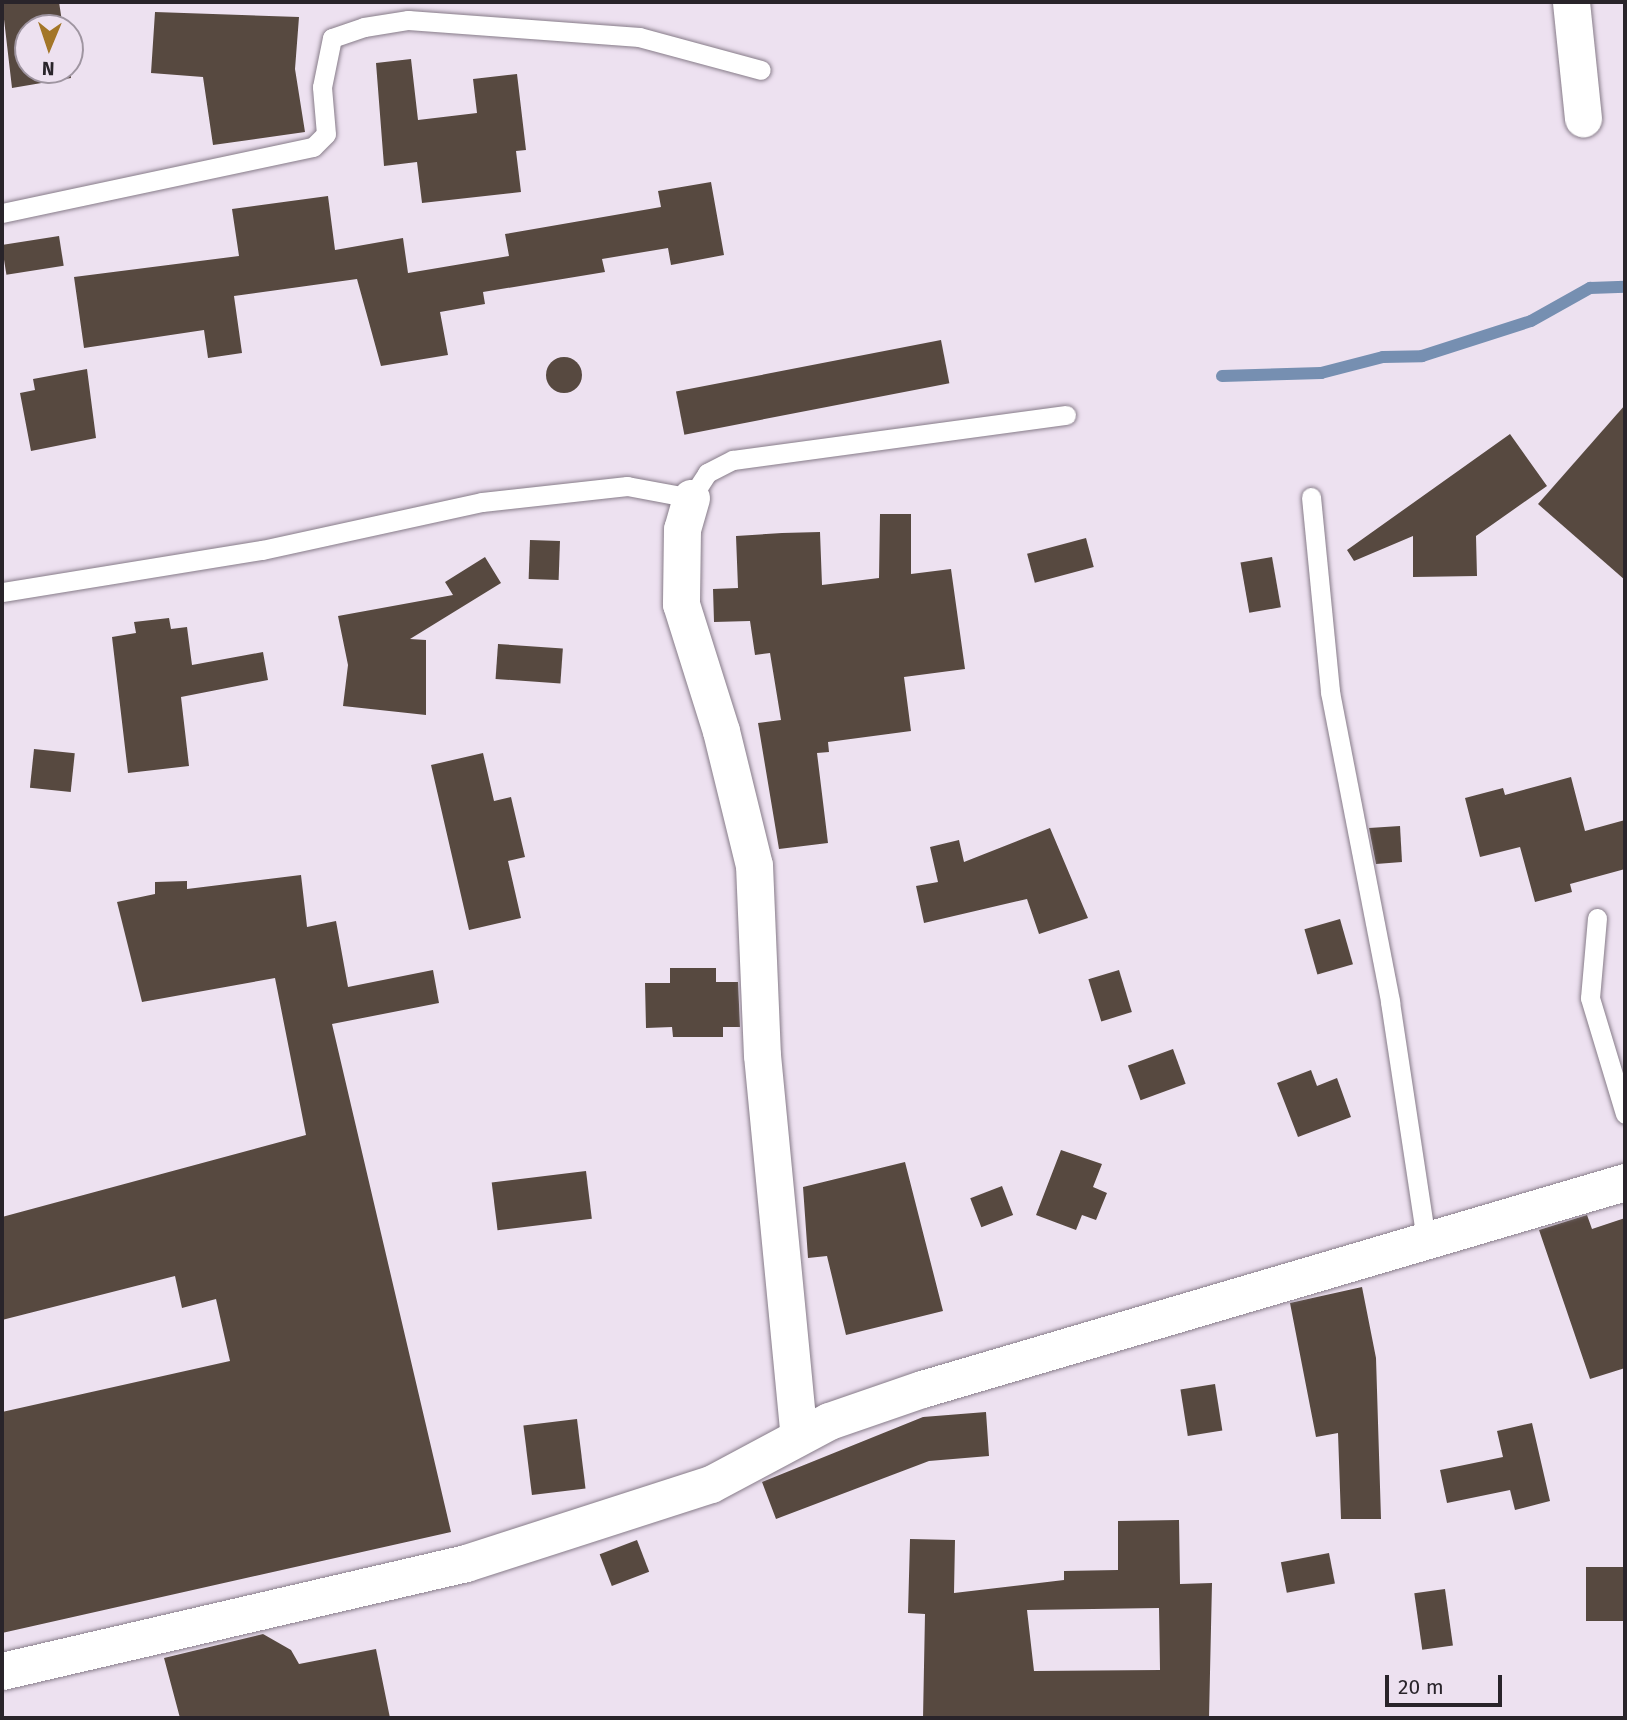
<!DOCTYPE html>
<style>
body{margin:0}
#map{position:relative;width:1627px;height:1720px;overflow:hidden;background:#ede1f0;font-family:"Fira Sans",sans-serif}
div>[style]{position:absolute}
.stream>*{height:12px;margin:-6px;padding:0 6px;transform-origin:6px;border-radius:6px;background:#768fb1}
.building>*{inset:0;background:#574940;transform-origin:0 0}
.round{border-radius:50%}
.roads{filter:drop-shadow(0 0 2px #877c89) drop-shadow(0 0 2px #877c89)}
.lane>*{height:19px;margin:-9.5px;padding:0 9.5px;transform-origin:9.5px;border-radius:9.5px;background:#fff}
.street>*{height:37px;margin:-18.5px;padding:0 18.5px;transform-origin:18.5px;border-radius:18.5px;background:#fff}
span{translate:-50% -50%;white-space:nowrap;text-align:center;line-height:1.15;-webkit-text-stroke:7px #ede1f0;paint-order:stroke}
.frame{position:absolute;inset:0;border:4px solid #29242a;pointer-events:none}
.north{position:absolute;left:14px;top:14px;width:70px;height:70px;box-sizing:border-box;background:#ede1f0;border:2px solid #9f95a1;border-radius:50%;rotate:182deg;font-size:19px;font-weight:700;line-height:28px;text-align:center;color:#29242a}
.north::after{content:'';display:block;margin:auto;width:24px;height:32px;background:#a37628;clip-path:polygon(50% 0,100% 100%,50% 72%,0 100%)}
.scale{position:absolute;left:1385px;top:1675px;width:117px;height:32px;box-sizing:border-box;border:4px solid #29242a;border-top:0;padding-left:9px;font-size:21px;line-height:24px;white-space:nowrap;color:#29242a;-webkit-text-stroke:5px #ede1f0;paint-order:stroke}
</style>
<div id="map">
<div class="stream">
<div style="left:1222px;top:376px;width:99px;rotate:-1.7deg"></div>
<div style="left:1321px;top:373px;width:64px;rotate:-14.5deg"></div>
<div style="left:1383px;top:357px;width:39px;rotate:-1deg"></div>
<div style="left:1422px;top:356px;width:114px;rotate:-17.8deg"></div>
<div style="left:1531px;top:321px;width:68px;rotate:-29.2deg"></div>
<div style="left:1590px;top:288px;width:35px;rotate:-2deg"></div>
</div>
<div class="building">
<div style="clip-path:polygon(2px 2px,59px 2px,63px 28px,28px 28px,28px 70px,70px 70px,71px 78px,12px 88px)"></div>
<div style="clip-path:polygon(155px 12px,299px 17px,295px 69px,305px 132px,213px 145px,203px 77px,151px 73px)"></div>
<div style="clip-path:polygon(411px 59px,418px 120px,477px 113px,473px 79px,517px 74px,526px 150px,516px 151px,521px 192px,422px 203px,417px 162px,384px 166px,376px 63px)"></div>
<div style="clip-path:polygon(711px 182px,724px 255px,671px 265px,668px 248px,602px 259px,605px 272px,483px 292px,485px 304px,440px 312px,448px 355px,381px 366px,357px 279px,234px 296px,242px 353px,208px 358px,204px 330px,84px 348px,74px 277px,239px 256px,232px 209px,328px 196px,335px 250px,403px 238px,408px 273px,509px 256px,505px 234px,661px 207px,658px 191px)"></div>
<div style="left:59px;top:236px;width:30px;height:58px;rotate:81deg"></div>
<div style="left:941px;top:340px;width:44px;height:270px;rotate:79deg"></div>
<div class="round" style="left:546px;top:357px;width:36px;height:36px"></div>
<div style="clip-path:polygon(87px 369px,96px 438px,31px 451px,20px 393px,35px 390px,33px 379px)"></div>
<div style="clip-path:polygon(1625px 405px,1625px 580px,1538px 504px)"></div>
<div style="clip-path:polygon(1510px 434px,1547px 486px,1476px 536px,1477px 576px,1413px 577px,1413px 536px,1354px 561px,1347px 550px)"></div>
<div style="clip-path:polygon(880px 514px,911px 514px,911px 574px,951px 569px,965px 669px,904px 677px,911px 731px,828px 742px,829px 752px,817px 753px,828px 843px,779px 849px,758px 723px,781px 720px,770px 653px,755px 655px,750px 621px,714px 622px,713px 589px,738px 588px,736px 536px,782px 533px,820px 532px,822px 585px,879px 578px)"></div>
<div style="left:1086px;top:538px;width:30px;height:61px;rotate:75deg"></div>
<div style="left:530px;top:540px;width:30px;height:39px;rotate:2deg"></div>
<div style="clip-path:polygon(485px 557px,501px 583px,410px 639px,426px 640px,426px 715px,343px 706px,348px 665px,338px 616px,453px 595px,445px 582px)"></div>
<div style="left:1272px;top:557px;width:51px;height:32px;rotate:80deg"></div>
<div style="clip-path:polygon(169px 618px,171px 629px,187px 627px,192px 665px,263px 652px,268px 680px,181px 697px,189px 766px,128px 773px,112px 637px,136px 633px,134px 622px)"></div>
<div style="left:498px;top:644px;width:65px;height:35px;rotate:4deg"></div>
<div style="left:34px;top:749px;width:41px;height:39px;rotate:6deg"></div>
<div style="clip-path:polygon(483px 753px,494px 801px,511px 797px,525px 857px,508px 861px,521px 918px,469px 930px,431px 765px)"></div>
<div style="clip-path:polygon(1571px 777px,1585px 831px,1625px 820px,1625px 869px,1570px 884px,1572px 892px,1535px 902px,1520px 847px,1480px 857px,1465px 798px,1503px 788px,1505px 795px)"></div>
<div style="clip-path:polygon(1400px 826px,1402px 862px,1376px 864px,1369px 828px)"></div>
<div style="clip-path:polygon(1050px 828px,1088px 918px,1039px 934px,1027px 899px,924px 923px,916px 886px,938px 882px,930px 847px,959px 840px,964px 862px)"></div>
<div style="clip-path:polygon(301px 875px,307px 927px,336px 921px,348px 987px,433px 970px,439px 1003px,332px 1024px,451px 1532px,2px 1633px,2px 1412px,230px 1361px,216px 1299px,182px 1308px,175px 1276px,2px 1320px,2px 1217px,306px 1135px,275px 978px,142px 1002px,117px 902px,155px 894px,155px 882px,187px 881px,187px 889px)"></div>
<div style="left:1340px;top:919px;width:47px;height:37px;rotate:74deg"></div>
<div style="clip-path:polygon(670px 968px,716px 968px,716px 982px,738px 982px,740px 1027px,723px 1027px,723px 1037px,673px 1037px,672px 1027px,646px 1028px,645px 983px,670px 983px)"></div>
<div style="left:1119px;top:970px;width:44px;height:32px;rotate:73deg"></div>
<div style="left:1173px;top:1049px;width:37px;height:48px;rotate:70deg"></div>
<div style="clip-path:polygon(1311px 1070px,1317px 1086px,1337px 1078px,1351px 1117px,1298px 1137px,1277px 1083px)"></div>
<div style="clip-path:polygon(1061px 1150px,1102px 1164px,1093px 1187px,1107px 1193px,1096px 1220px,1082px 1215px,1076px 1230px,1036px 1215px)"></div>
<div style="clip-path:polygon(905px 1162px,943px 1311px,846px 1335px,827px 1256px,808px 1258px,803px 1187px)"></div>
<div style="left:586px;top:1171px;width:48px;height:95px;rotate:83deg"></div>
<div style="left:1002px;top:1186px;width:31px;height:34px;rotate:69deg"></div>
<div style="clip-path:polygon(1587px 1215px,1592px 1229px,1625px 1218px,1625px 1368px,1590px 1379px,1539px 1230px)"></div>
<div style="clip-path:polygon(1362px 1287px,1376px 1358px,1381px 1519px,1341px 1519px,1338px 1433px,1316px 1437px,1290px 1303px)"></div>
<div style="left:1215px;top:1384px;width:47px;height:35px;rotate:81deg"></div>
<div style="clip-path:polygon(986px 1412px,989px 1456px,929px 1461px,776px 1519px,762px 1482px,923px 1417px)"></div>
<div style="left:577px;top:1419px;width:70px;height:54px;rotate:83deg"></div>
<div style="clip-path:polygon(1532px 1423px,1550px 1501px,1515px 1510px,1510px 1490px,1447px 1503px,1440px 1470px,1503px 1457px,1497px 1431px)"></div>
<div style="clip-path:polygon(evenodd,1179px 1520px,1180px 1584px,1212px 1583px,1209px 1718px,923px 1718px,925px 1614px,908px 1613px,910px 1539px,955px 1540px,954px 1593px,1064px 1580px,1064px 1571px,1118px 1570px,1118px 1521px,1179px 1520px,1159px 1608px,1160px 1670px,1034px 1671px,1027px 1610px,1159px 1608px)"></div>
<div style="left:637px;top:1540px;width:34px;height:40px;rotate:69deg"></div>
<div style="left:1329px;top:1553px;width:31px;height:49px;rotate:79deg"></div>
<div style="left:1625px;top:1567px;width:54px;height:39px;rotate:90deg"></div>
<div style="left:1445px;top:1589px;width:57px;height:31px;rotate:82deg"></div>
<div style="clip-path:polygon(263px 1634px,291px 1650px,299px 1664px,376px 1649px,390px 1718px,180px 1718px,164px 1658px)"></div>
</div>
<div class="roads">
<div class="lane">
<div style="left:2px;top:213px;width:318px;rotate:-12deg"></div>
<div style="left:313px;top:147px;width:18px;rotate:-45deg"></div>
<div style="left:326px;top:134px;width:47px;rotate:-94.9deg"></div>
<div style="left:322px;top:87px;width:50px;rotate:-78.5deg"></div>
<div style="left:332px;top:38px;width:34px;rotate:-19deg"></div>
<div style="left:364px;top:27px;width:45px;rotate:-9deg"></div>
<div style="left:408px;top:20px;width:232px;rotate:4.2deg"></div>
<div style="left:639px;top:37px;width:126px;rotate:15.1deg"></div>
<div style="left:1311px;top:497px;width:196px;rotate:84.4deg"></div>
<div style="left:1330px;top:692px;width:316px;rotate:79deg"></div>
<div style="left:1390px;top:1002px;width:241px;rotate:81.4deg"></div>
<div style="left:2px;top:592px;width:263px;rotate:-9.2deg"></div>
<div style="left:262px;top:550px;width:225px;rotate:-12.3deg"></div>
<div style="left:482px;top:502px;width:146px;rotate:-6.3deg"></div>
<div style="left:627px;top:486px;width:65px;rotate:10.6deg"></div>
<div style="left:691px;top:498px;width:30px;rotate:-57deg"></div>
<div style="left:707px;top:473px;width:29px;rotate:-27deg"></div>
<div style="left:733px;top:460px;width:336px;rotate:-7.7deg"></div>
<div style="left:1597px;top:918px;width:80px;rotate:95deg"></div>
<div style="left:1590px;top:998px;width:121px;rotate:73.2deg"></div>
</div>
<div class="street">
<div style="left:1571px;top:2px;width:117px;rotate:84.1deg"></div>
<div style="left:691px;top:498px;width:32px;rotate:106deg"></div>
<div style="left:682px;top:529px;width:75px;rotate:90.8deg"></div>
<div style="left:681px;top:604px;width:133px;rotate:72.5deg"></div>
<div style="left:721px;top:731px;width:138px;rotate:76.2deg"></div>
<div style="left:754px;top:865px;width:190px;rotate:87.6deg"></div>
<div style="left:762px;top:1055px;width:383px;rotate:84.5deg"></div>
<div style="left:2px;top:1671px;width:476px;rotate:-13.1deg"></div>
<div style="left:466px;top:1563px;width:257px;rotate:-17.9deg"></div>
<div style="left:711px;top:1484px;width:134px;rotate:-28.1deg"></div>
<div style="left:829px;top:1421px;width:98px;rotate:-19deg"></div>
<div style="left:922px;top:1389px;width:733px;rotate:-16.41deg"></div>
</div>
</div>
<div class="frame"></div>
<div class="north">N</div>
<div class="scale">20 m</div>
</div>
